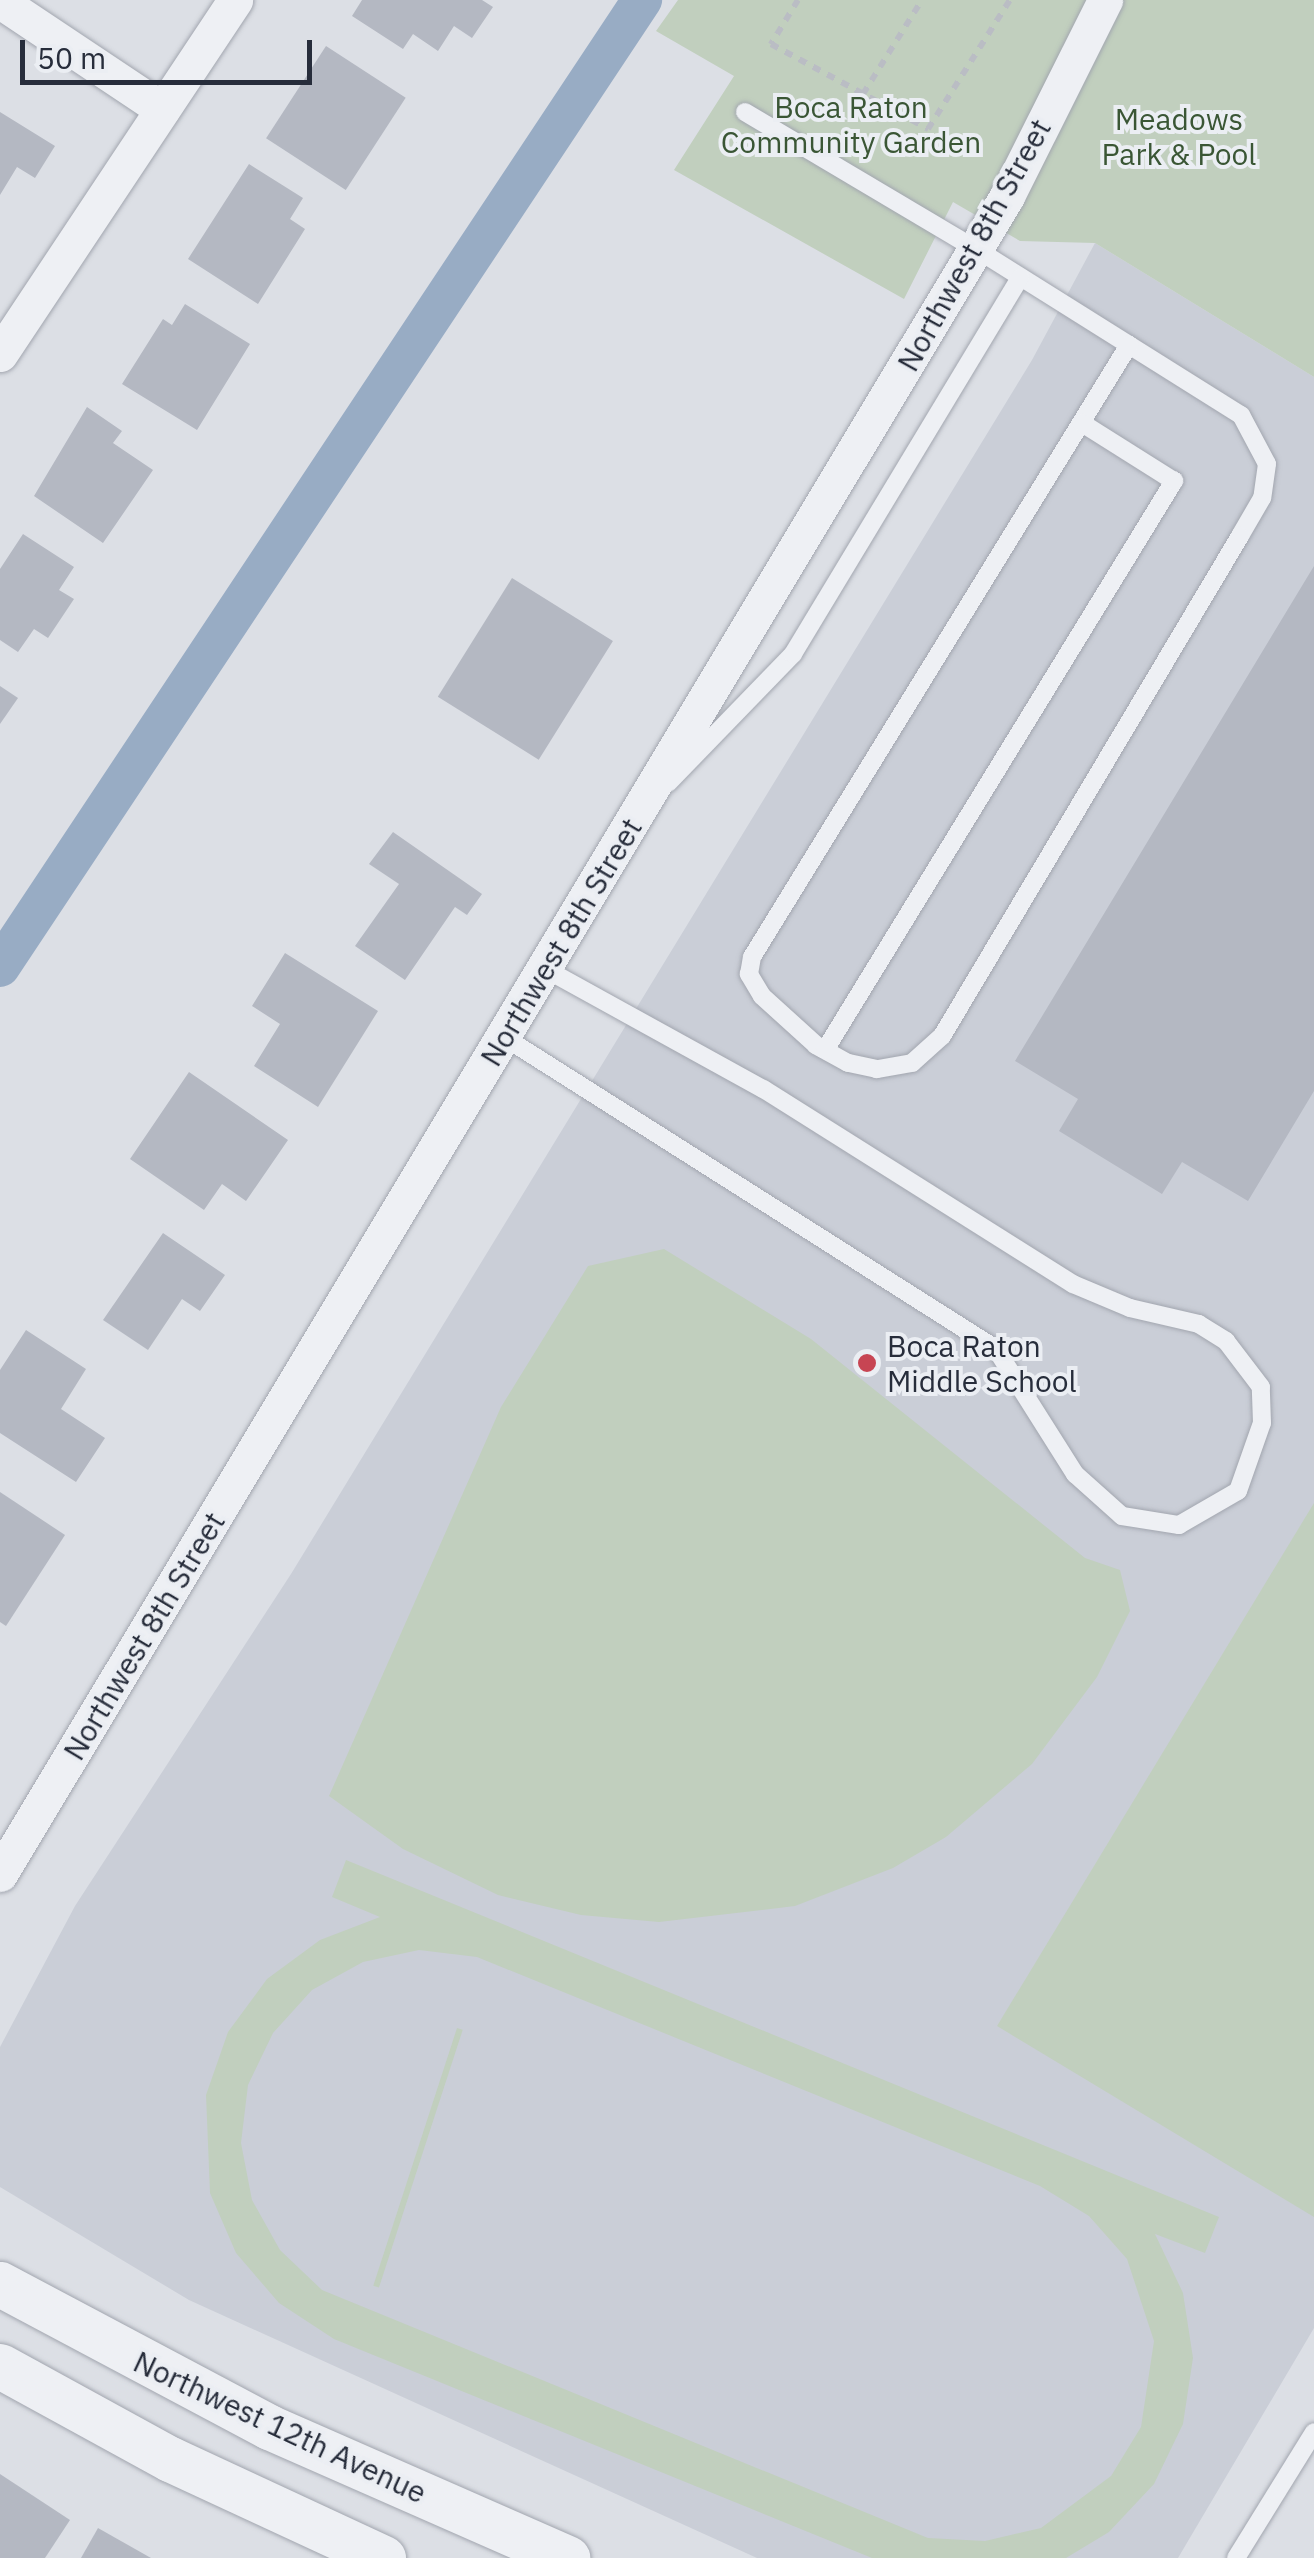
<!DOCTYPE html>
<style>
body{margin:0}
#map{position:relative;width:1314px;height:2558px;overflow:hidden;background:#dcdfe5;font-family:"IBM Plex Sans",sans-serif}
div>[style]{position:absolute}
.built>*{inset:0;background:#caced7}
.green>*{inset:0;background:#c1cfbe;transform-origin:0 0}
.canal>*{height:40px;margin:-20px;padding:0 20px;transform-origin:20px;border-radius:20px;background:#98acc4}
.building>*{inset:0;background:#b4b8c2;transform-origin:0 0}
.path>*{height:6px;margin-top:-3px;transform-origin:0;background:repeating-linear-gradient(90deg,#babdc4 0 8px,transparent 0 16px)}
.roads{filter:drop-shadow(0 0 2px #a2a6af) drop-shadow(0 0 2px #a2a6af)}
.service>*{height:18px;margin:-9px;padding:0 9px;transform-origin:9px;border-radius:9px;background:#eef0f4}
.minor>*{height:35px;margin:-17.5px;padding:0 17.5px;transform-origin:17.5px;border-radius:17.5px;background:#eef0f4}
.tertiary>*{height:45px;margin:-22.5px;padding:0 22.5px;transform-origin:22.5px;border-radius:22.5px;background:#eef0f4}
.dots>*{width:28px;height:28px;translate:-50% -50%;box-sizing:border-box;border:5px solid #ebeef3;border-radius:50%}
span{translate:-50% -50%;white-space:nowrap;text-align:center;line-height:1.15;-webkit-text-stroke:8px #ebeef3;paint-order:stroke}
.park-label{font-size:30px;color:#3a5635}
.street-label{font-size:30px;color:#272d3b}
.poi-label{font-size:30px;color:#272d3b}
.left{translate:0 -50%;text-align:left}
.scale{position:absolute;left:20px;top:40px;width:292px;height:45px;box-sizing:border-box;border:5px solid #272d3b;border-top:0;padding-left:12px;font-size:30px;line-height:35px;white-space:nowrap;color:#272d3b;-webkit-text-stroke:8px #ebeef3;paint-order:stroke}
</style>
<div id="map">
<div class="built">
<div style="clip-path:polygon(1095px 243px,1314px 377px,1314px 2328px,1178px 2558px,757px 2558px,189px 2300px,0 2187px,0 2047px,75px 1906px,291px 1574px,1032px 360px)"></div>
</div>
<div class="green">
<div style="clip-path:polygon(678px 0,1314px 0,1314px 377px,1095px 243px,1020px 241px,953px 202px,904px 299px,674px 170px,734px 76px,656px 31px)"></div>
<div style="clip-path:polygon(664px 1249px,811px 1339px,1085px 1558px,1120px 1570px,1130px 1611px,1097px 1677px,1032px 1764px,946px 1837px,893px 1868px,795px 1906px,659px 1922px,581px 1915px,498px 1895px,403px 1849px,329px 1796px,501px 1407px,588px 1266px)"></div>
<div style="clip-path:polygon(1314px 1503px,1314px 2217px,997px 2026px)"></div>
<div style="clip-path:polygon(evenodd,346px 1860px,1219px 2217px,1205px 2253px,1155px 2234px,1183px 2293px,1193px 2358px,1183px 2424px,1154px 2484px,1109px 2532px,1066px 2558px,872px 2558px,334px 2339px,279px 2303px,236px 2253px,210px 2193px,206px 2095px,228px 2032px,267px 1979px,320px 1940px,380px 1917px,332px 1897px,346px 1860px,419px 1950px,477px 1957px,1040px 2186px,1089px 2216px,1127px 2259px,1154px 2341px,1141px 2427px,1111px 2476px,1041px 2528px,985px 2541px,928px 2538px,322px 2290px,280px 2250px,252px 2200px,241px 2143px,248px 2085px,273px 2033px,312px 1990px,363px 1962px,419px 1950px)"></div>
<div style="left:457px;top:2028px;width:6px;height:271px;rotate:18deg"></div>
</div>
<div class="canal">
<div style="left:0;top:967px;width:1161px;rotate:-56.42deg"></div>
</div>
<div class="building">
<div style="clip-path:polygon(362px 0,482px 0,493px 7px,472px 38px,454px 26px,438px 51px,413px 34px,403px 49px,352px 16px)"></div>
<div style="left:326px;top:46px;width:95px;height:110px;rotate:33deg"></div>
<div style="clip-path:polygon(0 112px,55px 146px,35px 178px,17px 167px,0 195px)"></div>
<div style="clip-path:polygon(249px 164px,303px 198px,290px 219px,305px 229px,258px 304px,188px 259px)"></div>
<div style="clip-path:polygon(185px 304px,250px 344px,197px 430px,122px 384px,163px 319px,172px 325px)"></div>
<div style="clip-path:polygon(87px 407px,122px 431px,113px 443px,153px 470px,103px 543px,34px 496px)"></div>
<div style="clip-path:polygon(23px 534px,74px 567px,59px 590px,74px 599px,48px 638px,34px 629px,18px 652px,0 640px,0 569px)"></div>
<div style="clip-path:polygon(1314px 566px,1314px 1091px,1248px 1201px,1182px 1162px,1162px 1194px,1059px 1131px,1078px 1099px,1015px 1061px)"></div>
<div style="left:512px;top:578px;width:119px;height:140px;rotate:32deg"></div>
<div style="clip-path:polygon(0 686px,18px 698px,0 724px)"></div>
<div style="clip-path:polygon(393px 832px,482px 894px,467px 915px,455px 907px,405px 980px,355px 946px,399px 884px,369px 864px)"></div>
<div style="clip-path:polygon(285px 953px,378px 1011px,318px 1107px,254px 1066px,280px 1024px,252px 1006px)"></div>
<div style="clip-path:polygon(189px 1072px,288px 1140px,246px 1201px,222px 1184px,204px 1210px,130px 1159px)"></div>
<div style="clip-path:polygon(163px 1233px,225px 1275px,200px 1311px,182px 1299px,148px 1350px,103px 1320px)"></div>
<div style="clip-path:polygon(26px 1330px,86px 1369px,61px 1409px,105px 1438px,76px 1482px,0 1433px,0 1370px)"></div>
<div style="clip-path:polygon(0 1492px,65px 1535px,6px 1626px,0 1622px)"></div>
<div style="clip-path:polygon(0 2474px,70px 2520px,45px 2558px,0 2558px)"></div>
<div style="clip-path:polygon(98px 2528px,151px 2558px,81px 2558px)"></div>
</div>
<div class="path">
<div style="left:798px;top:0;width:52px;rotate:121.5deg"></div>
<div style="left:771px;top:44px;width:179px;rotate:28.4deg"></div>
<div style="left:928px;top:129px;width:153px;rotate:-57.6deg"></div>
<div style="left:863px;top:94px;width:111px;rotate:-57.9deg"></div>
</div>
<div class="roads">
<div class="service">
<div style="left:745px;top:112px;width:269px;rotate:30.7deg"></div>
<div style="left:976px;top:249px;width:313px;rotate:32.1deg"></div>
<div style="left:1241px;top:415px;width:55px;rotate:62deg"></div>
<div style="left:1267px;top:464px;width:34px;rotate:98deg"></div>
<div style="left:1262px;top:498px;width:44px;rotate:120.1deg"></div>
<div style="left:1240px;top:536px;width:582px;rotate:120.79deg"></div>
<div style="left:942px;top:1036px;width:40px;rotate:138deg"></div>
<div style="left:912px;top:1063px;width:36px;rotate:170deg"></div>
<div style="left:877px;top:1069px;width:30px;rotate:-168deg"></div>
<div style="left:848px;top:1063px;width:37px;rotate:-151deg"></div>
<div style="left:816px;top:1045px;width:73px;rotate:-137.8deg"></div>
<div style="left:762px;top:996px;width:26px;rotate:-121deg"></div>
<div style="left:749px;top:974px;width:17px;rotate:-80deg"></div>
<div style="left:752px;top:957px;width:719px;rotate:-58.37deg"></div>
<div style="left:668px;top:783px;width:180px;rotate:-45.9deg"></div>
<div style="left:793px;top:654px;width:440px;rotate:-58.9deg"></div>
<div style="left:504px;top:1037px;width:583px;rotate:32.38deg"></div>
<div style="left:996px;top:1349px;width:148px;rotate:57.7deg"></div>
<div style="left:1075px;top:1474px;width:63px;rotate:41.8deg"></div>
<div style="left:1122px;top:1516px;width:58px;rotate:9deg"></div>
<div style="left:1179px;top:1525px;width:68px;rotate:-30deg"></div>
<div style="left:1238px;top:1491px;width:72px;rotate:-70.6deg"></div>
<div style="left:1262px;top:1423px;width:36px;rotate:-92deg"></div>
<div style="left:1261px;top:1387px;width:58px;rotate:-127.3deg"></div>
<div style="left:1226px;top:1341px;width:32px;rotate:-148deg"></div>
<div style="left:1199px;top:1324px;width:71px;rotate:-166.9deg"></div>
<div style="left:1130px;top:1308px;width:62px;rotate:-157.2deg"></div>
<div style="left:1073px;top:1284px;width:366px;rotate:-147.8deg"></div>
<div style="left:763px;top:1089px;width:248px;rotate:-151.1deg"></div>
<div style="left:825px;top:1050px;width:668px;rotate:-58.48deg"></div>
<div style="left:1174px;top:481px;width:109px;rotate:-147.8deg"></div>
<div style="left:1236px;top:2558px;width:148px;rotate:-58.2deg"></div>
</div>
<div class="minor">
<div style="left:0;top:1px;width:195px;rotate:33.7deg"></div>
<div style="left:0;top:354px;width:425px;rotate:-56.4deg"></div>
<div style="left:0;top:1874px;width:1957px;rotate:-59.03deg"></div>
<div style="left:1007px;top:196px;width:219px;rotate:-63.4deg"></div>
</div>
<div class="tertiary">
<div style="left:0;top:2284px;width:305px;rotate:28deg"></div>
<div style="left:269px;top:2427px;width:326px;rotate:23.7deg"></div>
<div style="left:0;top:2366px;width:194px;rotate:28.7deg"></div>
<div style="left:170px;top:2459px;width:235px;rotate:24.9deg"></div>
</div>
</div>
<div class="dots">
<div style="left:867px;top:1363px;background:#c74553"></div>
</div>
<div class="park-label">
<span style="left:851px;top:124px">Boca Raton<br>Community Garden</span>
<span style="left:1179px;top:136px">Meadows<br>Park &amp; Pool</span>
</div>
<div class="street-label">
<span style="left:974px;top:245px;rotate:-61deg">Northwest 8th Street</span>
<span style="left:561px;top:942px;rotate:-59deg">Northwest 8th Street</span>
<span style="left:144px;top:1636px;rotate:-59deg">Northwest 8th Street</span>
<span style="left:280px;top:2427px;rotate:25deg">Northwest 12th Avenue</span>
</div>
<div class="poi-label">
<span class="left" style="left:887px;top:1363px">Boca Raton<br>Middle School</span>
</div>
<div class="scale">50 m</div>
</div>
